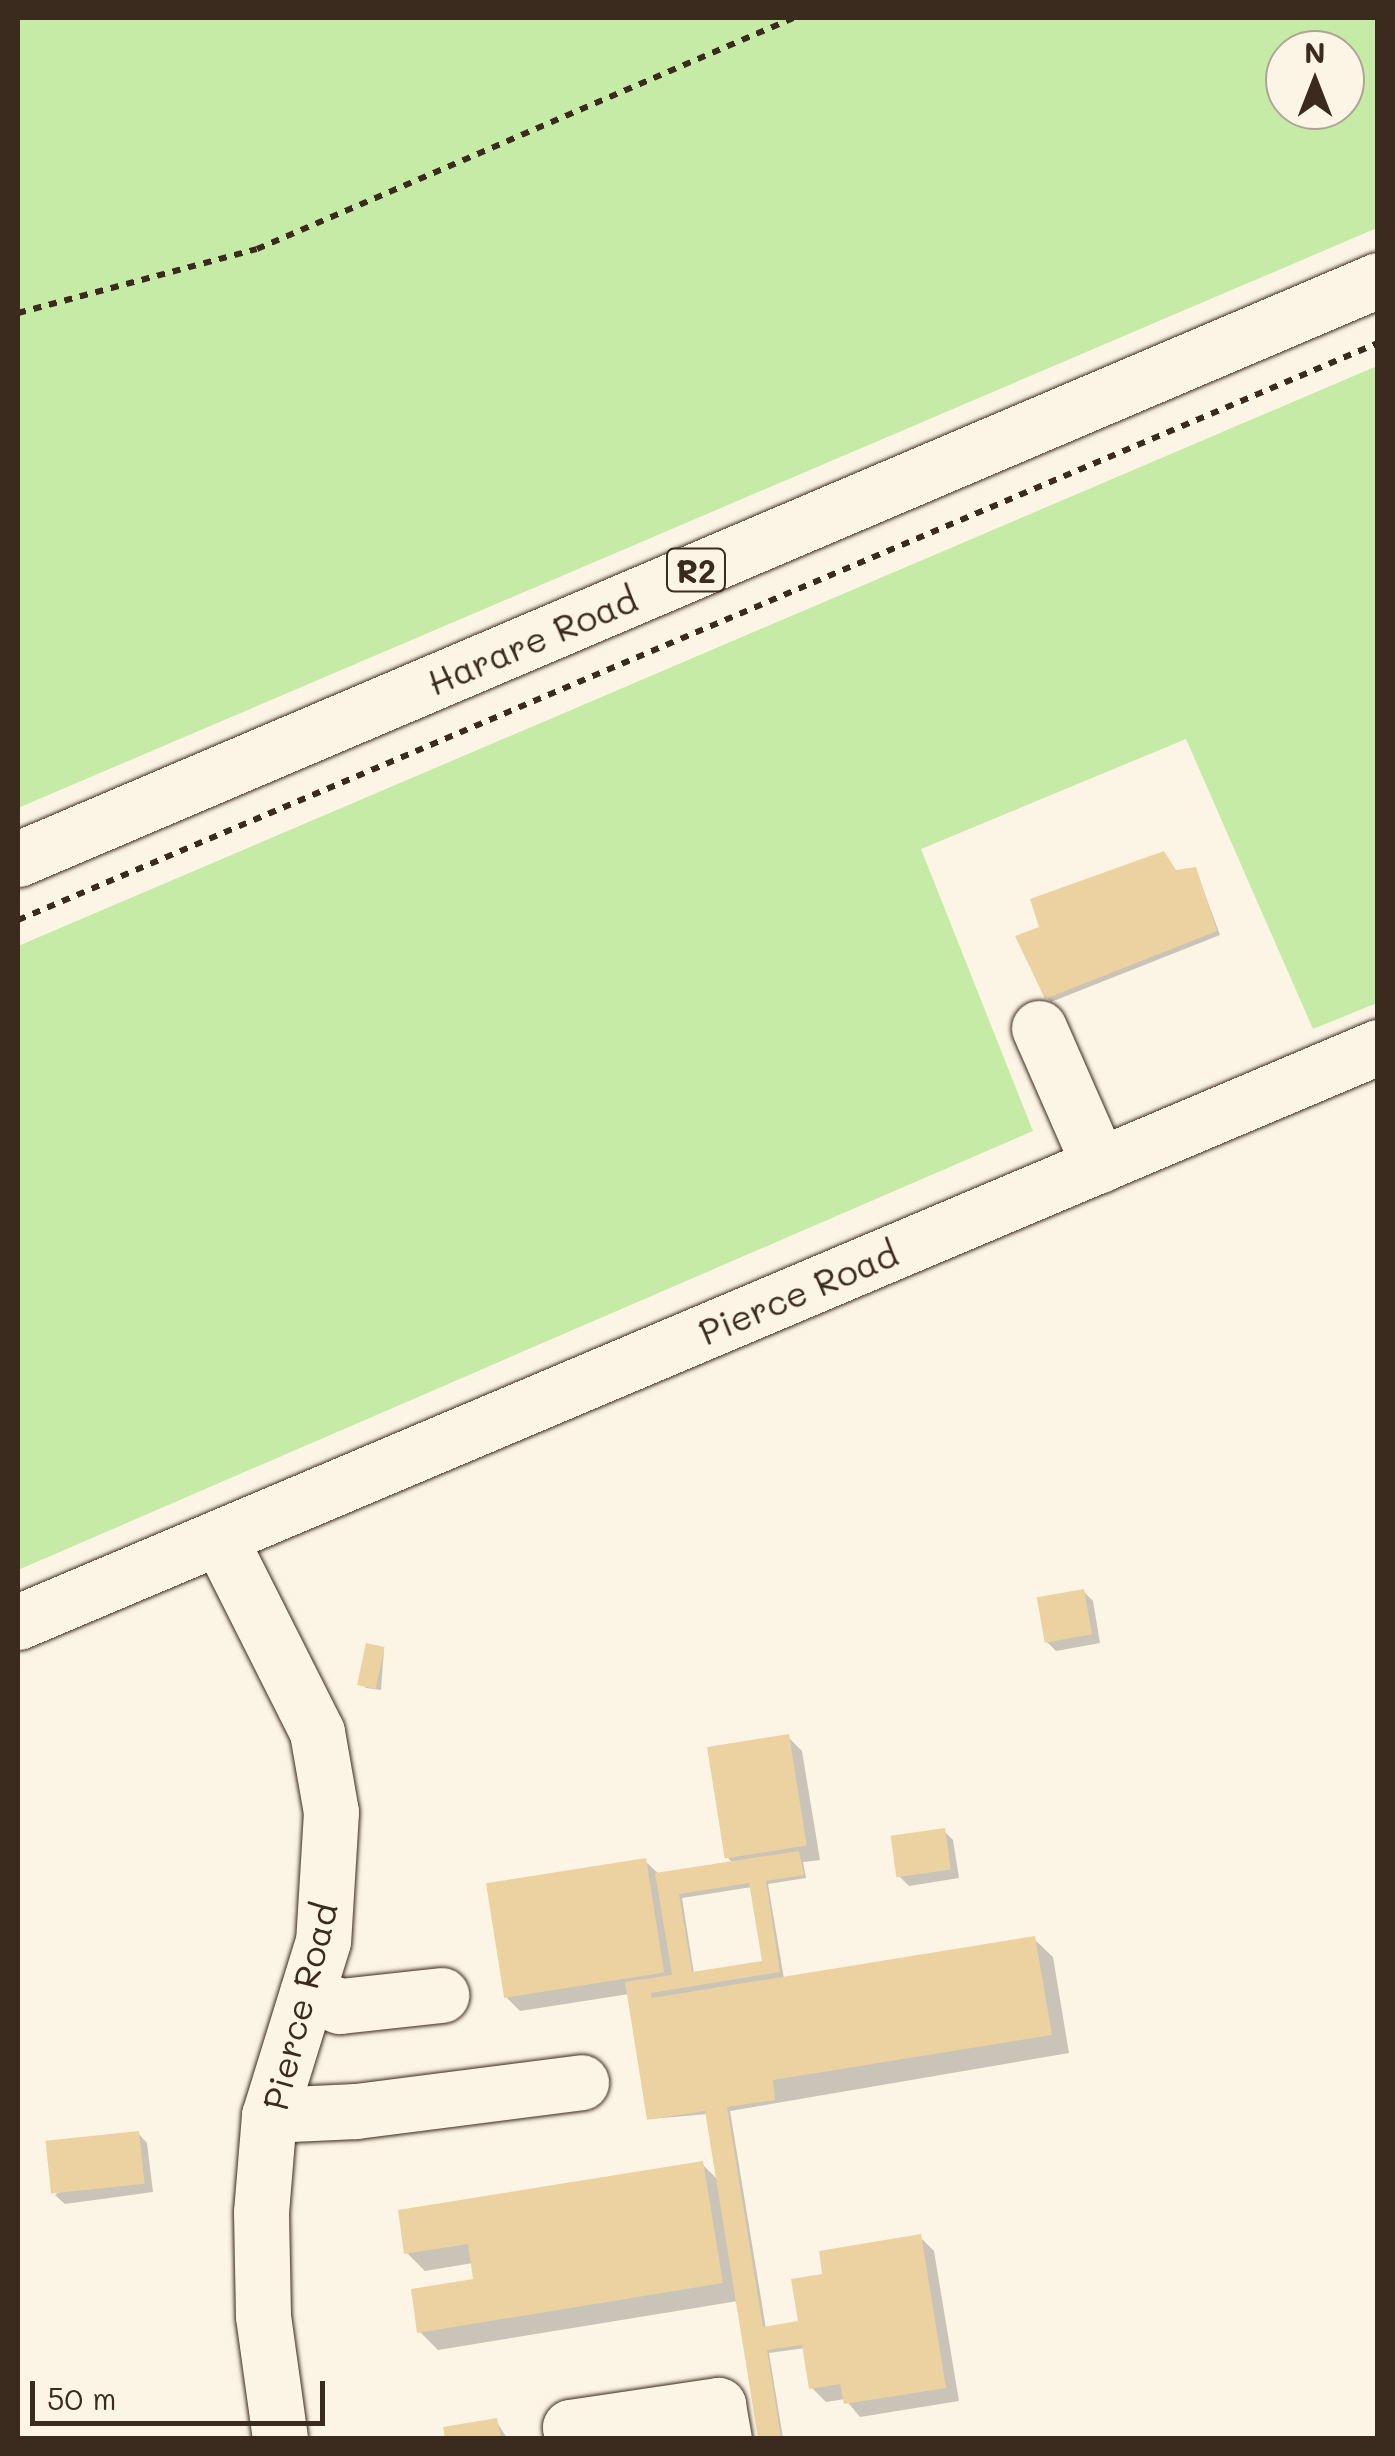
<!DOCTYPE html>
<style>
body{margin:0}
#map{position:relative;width:1395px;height:2456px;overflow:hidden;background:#fcf5e5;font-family:Mali,sans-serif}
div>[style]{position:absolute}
.green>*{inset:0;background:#c5eba6}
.shadow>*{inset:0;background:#0003}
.building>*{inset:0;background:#ecd2a1;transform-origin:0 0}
.path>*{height:6px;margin-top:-3px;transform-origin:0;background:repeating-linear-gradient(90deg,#3b2a1e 0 8px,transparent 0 16px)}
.roads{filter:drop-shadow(0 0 2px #3b2a1e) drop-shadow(0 0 2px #3b2a1e)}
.minor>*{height:55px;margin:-27.5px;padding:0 27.5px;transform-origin:27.5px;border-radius:27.5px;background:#fcf5e5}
.highway>*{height:55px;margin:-27.5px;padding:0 27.5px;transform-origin:27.5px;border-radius:27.5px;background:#fcf5e5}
span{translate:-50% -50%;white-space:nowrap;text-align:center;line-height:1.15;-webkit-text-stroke:9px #fcf5e5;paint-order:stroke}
.shield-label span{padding:2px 8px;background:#fcf5e5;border:2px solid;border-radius:8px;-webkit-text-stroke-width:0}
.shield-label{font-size:32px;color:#3b2a1e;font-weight:700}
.street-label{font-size:35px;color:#3b2a1e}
.frame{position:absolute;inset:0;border:20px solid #3b2a1e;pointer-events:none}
.north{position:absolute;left:1265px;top:30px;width:100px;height:100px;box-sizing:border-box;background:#fcf5e5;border:2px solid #afa495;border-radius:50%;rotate:0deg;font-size:28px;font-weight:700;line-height:40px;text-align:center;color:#3b2a1e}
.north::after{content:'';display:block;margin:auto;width:35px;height:45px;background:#3b2a1e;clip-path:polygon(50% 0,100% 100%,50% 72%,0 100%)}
.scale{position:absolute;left:30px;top:2381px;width:295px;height:45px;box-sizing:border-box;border:5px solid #3b2a1e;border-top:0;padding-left:12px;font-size:30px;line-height:35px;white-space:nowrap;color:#3b2a1e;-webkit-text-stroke:8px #fcf5e5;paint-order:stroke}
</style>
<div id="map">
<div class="green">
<div style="clip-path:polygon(evenodd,18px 18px,1377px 18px,1377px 228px,18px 808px,18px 18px,1285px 50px,1345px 50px,1345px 110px,1285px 110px,1285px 50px)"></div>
<div style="clip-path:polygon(1377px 366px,1377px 1003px,1313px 1029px,1186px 739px,921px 849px,1033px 1131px,18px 1570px,18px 946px)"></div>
</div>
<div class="shadow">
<div style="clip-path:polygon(1196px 870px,1220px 935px,1051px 1002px,1047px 998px,1177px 873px)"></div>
<div style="clip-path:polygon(1084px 1592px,1093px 1601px,1100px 1643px,1056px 1651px,1047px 1642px)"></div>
<div style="clip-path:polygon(384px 1649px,381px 1690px,366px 1688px,362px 1684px)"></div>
<div style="clip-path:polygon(evenodd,788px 1737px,802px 1751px,820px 1860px,803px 1862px,806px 1878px,768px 1884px,784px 1979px,1034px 1939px,1053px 1957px,1069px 2053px,730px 2111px,766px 2329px,797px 2324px,825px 2276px,920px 2237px,934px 2251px,959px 2401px,860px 2417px,845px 2399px,826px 2402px,812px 2388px,805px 2348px,769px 2353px,783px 2438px,760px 2438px,738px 2301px,438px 2350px,420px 2332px,476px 2281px,473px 2263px,425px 2271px,407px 2253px,702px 2164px,719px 2181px,708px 2114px,650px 2119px,629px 1994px,520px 2011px,506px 1997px,645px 1861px,660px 1875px,734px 1864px,728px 1858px,788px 1737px,752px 1887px,765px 1963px,694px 1974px,682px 1898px,752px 1887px)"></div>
<div style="clip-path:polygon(944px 1831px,953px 1840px,959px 1878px,909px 1886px,900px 1877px)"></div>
<div style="clip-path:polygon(138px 2133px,147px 2143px,153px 2192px,65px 2204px,55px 2195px)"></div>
<div style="clip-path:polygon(496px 2421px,507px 2438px,448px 2438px,446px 2429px)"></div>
</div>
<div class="building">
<div style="clip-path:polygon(1164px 851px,1176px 870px,1196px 867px,1217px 931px,1045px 999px,1015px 936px,1039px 927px,1030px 899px)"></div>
<div style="left:1084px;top:1589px;width:46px;height:48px;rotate:80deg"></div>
<div style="left:366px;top:1643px;width:19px;height:43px;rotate:12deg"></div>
<div style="left:789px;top:1734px;width:113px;height:83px;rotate:81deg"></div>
<div style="left:945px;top:1828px;width:42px;height:55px;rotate:82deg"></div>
<div style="clip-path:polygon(evenodd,799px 1851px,804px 1875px,766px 1881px,780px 1972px,651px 1993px,652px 1998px,1035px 1936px,1052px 2035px,773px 2080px,775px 2100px,727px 2107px,763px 2327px,798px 2321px,791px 2279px,822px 2274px,819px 2251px,921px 2234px,946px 2388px,844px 2404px,840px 2384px,809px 2389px,802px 2345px,767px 2350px,781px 2438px,758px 2438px,705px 2111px,647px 2120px,625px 1982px,672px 1975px,655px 1873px,799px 1851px,749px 1883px,762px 1961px,692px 1972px,679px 1894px,749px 1883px)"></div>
<div style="left:646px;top:1858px;width:116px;height:162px;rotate:81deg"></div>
<div style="left:139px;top:2131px;width:53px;height:94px;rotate:84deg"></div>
<div style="clip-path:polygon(703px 2161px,723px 2283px,417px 2333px,411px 2289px,473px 2279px,468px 2244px,404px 2254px,398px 2210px)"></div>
<div style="clip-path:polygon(497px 2418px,501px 2438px,445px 2438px,443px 2427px)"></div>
</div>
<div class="path">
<div style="left:18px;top:313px;width:247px;rotate:-15deg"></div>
<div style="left:257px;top:249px;width:584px;rotate:-23.31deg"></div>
<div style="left:18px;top:920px;width:1477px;rotate:-22.99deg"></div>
</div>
<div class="roads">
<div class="minor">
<div style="left:1039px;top:1028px;width:150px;rotate:66.3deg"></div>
<div style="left:219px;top:1537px;width:218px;rotate:63.3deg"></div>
<div style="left:317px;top:1732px;width:81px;rotate:80.1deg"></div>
<div style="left:331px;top:1812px;width:129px;rotate:93.5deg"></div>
<div style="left:323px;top:1941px;width:182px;rotate:107.2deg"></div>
<div style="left:269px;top:2115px;width:97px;rotate:94.7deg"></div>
<div style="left:261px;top:2212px;width:104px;rotate:88.9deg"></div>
<div style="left:263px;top:2316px;width:123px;rotate:82.1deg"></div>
<div style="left:18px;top:1622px;width:1477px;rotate:-22.92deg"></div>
<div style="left:307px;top:1993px;width:35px;rotate:22deg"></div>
<div style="left:340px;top:2006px;width:102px;rotate:-6.2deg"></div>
<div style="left:269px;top:2115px;width:87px;rotate:-2.6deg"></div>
<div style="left:356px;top:2111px;width:227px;rotate:-7.3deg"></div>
<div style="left:572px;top:2438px;width:11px;rotate:-100deg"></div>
<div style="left:570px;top:2427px;width:150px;rotate:-8.5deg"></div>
<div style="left:718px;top:2405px;width:34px;rotate:80deg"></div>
</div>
<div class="highway">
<div style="left:18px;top:859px;width:1478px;rotate:-23.06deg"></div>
</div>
</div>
<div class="shield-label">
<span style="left:696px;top:570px">R2</span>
</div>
<div class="street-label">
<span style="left:532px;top:640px;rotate:-23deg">Harare Road</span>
<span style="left:798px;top:1292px;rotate:-23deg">Pierce Road</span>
<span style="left:299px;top:2006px;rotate:-76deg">Pierce Road</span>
</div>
<div class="frame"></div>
<div class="north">N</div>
<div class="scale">50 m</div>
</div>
